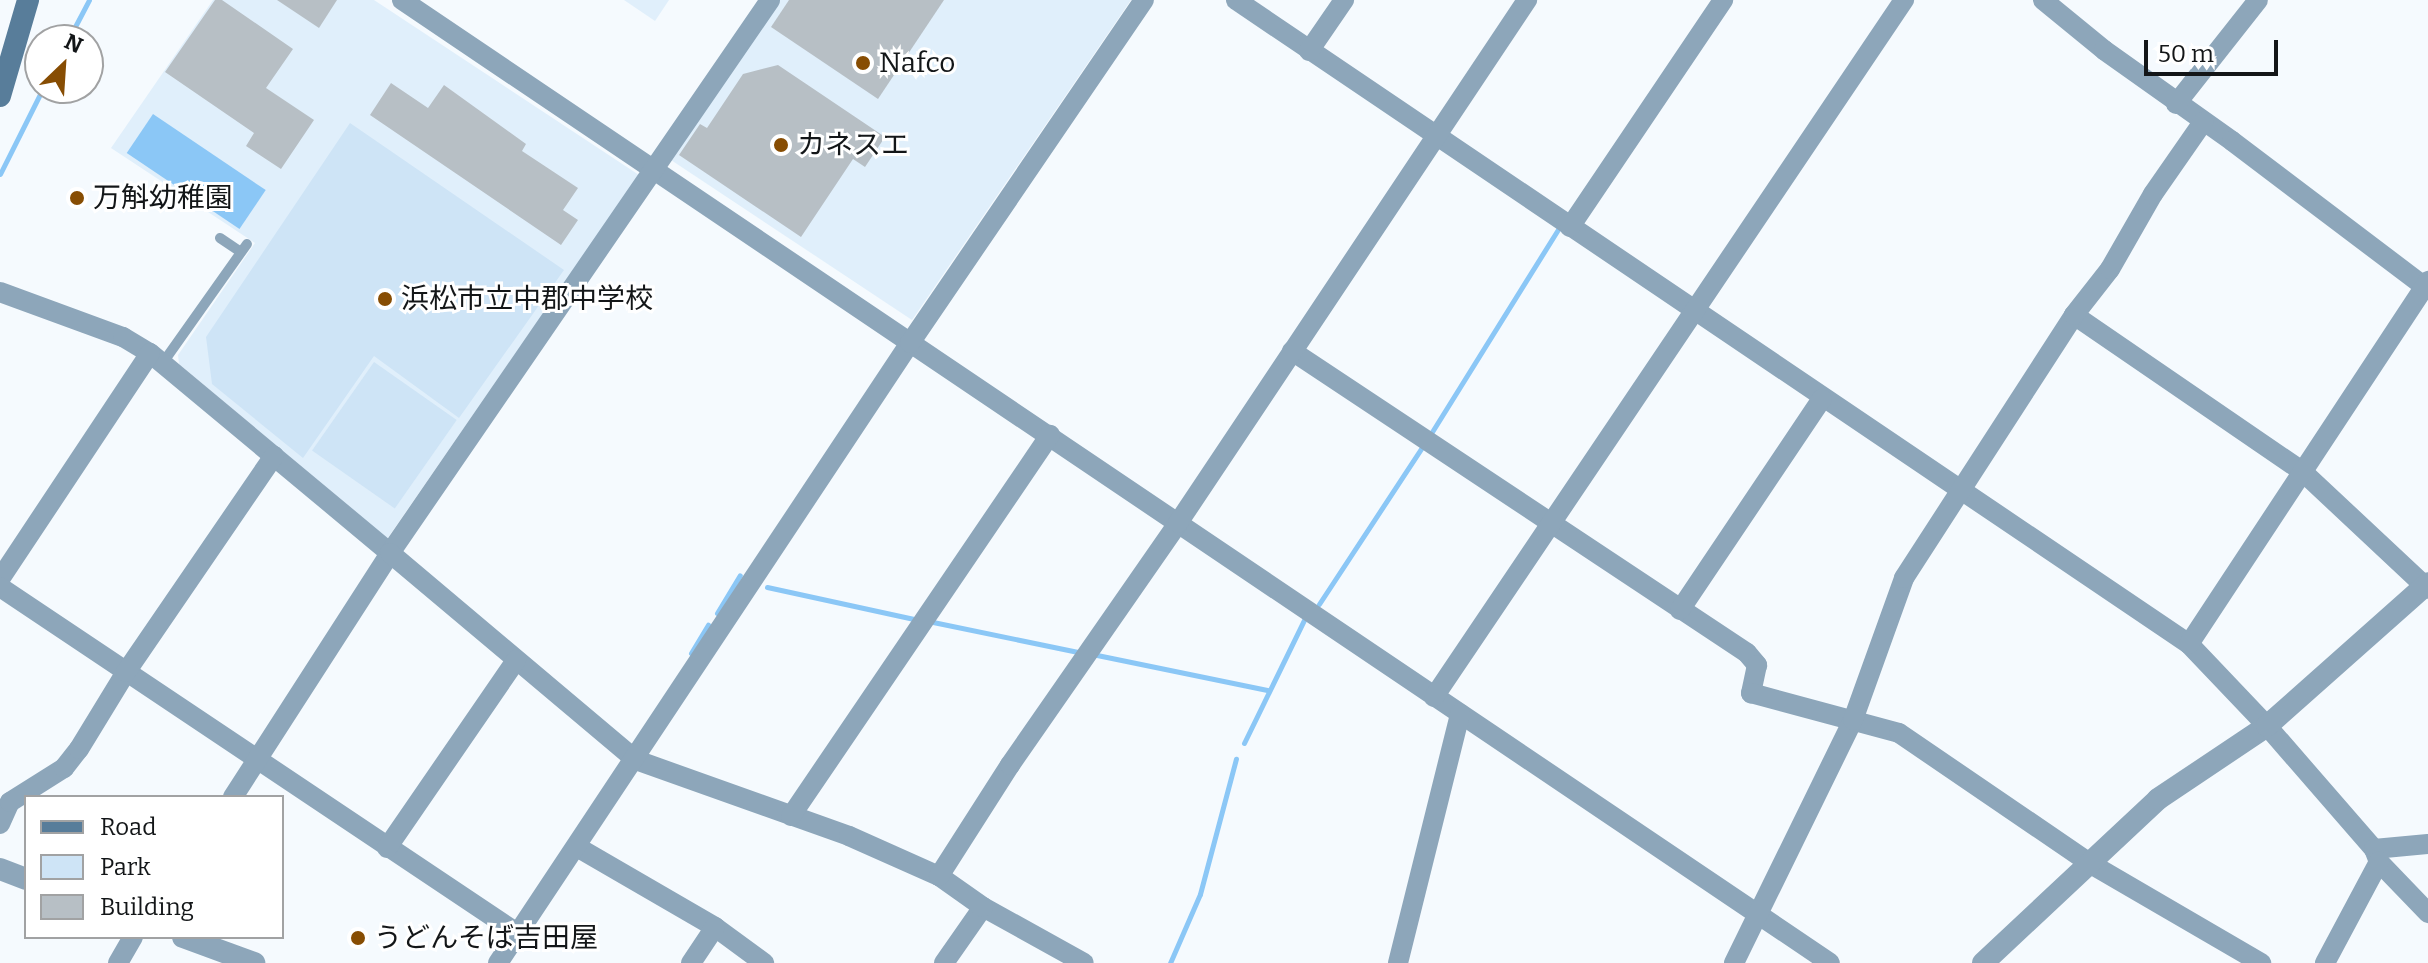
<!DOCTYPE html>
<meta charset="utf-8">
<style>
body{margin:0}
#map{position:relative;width:2428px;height:963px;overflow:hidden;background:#f5fafe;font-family:Bitter,"Noto Sans JP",serif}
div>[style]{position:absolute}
.built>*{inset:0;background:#e0effb}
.green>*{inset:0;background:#cee4f6;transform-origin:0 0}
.water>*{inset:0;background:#8bc7f6;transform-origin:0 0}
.stream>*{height:5px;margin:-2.5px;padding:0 2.5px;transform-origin:2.5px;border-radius:2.5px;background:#8bc7f6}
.building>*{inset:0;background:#b7bfc5}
.service>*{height:10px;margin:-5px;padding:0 5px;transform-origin:5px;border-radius:5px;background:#8da6ba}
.minor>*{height:20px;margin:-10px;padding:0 10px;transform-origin:10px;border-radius:10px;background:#8da6ba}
.tertiary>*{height:22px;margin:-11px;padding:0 11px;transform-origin:11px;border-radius:11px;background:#8da6ba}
.secondary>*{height:22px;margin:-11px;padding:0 11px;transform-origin:11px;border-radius:11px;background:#587d9a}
.dots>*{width:22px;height:22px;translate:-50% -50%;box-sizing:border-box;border:4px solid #fff;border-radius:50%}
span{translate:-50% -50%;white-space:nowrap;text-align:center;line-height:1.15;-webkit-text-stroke:6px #fff;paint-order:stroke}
.poi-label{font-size:28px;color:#131618}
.left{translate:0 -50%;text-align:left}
.legend{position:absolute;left:24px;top:795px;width:260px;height:144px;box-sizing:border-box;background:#fff;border:2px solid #a1a2a3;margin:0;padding:10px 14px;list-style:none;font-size:24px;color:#131618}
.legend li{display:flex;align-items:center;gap:16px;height:40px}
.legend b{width:40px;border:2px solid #a1a2a3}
.north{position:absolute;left:24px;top:24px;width:80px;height:80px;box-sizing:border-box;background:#fff;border:2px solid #a1a2a3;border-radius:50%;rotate:25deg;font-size:22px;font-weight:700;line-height:32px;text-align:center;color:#131618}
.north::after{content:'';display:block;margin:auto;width:28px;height:36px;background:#874d03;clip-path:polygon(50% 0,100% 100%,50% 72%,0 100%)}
.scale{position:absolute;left:2144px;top:40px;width:134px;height:36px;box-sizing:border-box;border:4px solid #131618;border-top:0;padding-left:10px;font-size:24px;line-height:28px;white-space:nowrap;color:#131618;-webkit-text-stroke:6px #fff;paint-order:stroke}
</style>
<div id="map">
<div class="built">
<div style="clip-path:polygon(213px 0,374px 0,639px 175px,387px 539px,179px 364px,178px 355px,255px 243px,111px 148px)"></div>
<div style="clip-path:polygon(624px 0,669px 0,655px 21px)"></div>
<div style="clip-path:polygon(780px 0,1131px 0,912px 320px,671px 160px)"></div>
</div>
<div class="green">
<div style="clip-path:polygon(350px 123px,564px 270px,459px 418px,374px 356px,303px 458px,212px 384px,206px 337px)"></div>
<div style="left:374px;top:362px;width:101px;height:108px;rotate:35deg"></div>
</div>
<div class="water">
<div style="left:153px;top:114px;width:136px;height:47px;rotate:34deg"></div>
</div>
<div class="stream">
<div style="left:68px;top:40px;width:45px;rotate:-62.3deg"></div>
<div style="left:0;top:174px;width:96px;rotate:-63.4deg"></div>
<div style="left:1430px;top:435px;width:243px;rotate:-58.1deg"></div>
<div style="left:767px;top:587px;width:155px;rotate:12.3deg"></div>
<div style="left:1319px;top:604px;width:191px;rotate:-56.7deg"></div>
<div style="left:717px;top:613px;width:44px;rotate:-58.8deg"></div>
<div style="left:928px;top:621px;width:158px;rotate:11.7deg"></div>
<div style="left:691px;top:653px;width:33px;rotate:-59deg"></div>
<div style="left:1092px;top:654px;width:180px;rotate:11.6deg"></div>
<div style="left:1244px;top:743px;width:137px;rotate:-64deg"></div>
<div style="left:1170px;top:963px;width:75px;rotate:-66.5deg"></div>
<div style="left:1200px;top:894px;width:140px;rotate:-75.1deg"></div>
</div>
<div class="building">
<div style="clip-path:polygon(215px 0,222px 0,293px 49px,266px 88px,314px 120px,281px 169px,246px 146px,254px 133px,165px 72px)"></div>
<div style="clip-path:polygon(277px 0,337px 0,319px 28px)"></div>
<div style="clip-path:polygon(789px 0,944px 0,878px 99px,771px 27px)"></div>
<div style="clip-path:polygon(778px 65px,885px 137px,865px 167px,853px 159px,801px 237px,679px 155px,700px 124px,707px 128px,743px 74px)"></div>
<div style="clip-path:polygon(391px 83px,428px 108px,444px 85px,526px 144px,522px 151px,578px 188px,563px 210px,578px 220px,561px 245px,370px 115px)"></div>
</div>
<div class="service">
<div style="left:220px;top:238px;width:25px;rotate:34deg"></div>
<div style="left:162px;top:364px;width:147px;rotate:-54.7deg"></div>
</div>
<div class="minor">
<div style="left:402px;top:0;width:1722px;rotate:33.99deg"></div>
<div style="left:1236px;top:0;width:1150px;rotate:34.05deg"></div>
<div style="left:2189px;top:644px;width:113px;rotate:46.4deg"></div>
<div style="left:2267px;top:726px;width:163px;rotate:49deg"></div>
<div style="left:2374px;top:849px;width:14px;rotate:69deg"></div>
<div style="left:2379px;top:862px;width:71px;rotate:46.1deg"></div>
<div style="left:2043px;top:0;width:79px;rotate:39.3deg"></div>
<div style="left:2104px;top:50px;width:157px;rotate:35.4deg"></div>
<div style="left:2232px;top:141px;width:246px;rotate:37.1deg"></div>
<div style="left:1309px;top:51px;width:62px;rotate:-55.5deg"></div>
<div style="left:2176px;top:104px;width:132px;rotate:-51.7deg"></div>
<div style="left:1570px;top:227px;width:274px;rotate:-56deg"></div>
<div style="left:0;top:292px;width:131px;rotate:20.1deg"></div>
<div style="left:123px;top:337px;width:31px;rotate:31deg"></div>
<div style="left:150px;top:353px;width:312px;rotate:39.8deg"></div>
<div style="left:390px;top:553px;width:671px;rotate:-55.5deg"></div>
<div style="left:2074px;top:315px;width:278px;rotate:34.4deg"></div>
<div style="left:2303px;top:472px;width:171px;rotate:43.1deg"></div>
<div style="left:1292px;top:351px;width:546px;rotate:33.57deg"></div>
<div style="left:1747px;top:653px;width:16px;rotate:50deg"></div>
<div style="left:1757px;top:665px;width:29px;rotate:102deg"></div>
<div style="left:1751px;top:693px;width:153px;rotate:15.1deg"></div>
<div style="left:1899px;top:733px;width:232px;rotate:34.3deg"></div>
<div style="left:2091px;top:864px;width:197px;rotate:30.2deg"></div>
<div style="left:0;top:579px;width:271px;rotate:-56.4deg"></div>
<div style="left:0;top:587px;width:622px;rotate:33.79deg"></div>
<div style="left:1680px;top:610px;width:254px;rotate:-56.1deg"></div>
<div style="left:2189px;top:644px;width:435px;rotate:-56.6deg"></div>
<div style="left:1434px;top:697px;width:841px;rotate:-56.01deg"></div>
<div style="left:233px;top:797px;width:290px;rotate:-57.2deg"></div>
<div style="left:390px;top:553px;width:322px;rotate:40.1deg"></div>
<div style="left:636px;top:760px;width:226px;rotate:19.6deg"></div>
<div style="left:849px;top:836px;width:98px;rotate:24deg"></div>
<div style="left:791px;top:816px;width:461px;rotate:-55.8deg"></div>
<div style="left:0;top:824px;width:24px;rotate:-66deg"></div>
<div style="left:10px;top:802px;width:64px;rotate:-32.2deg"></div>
<div style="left:64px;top:768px;width:24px;rotate:-52deg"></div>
<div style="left:79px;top:749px;width:90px;rotate:-58.6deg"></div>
<div style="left:126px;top:672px;width:262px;rotate:-55.6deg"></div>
<div style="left:577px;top:847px;width:160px;rotate:30.1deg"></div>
<div style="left:715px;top:927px;width:61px;rotate:36.3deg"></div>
<div style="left:387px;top:848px;width:228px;rotate:-55.5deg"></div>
<div style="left:2374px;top:849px;width:54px;rotate:-5.3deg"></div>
<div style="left:983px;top:907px;width:115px;rotate:29deg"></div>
<div style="left:118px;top:963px;width:30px;rotate:-60deg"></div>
<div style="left:498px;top:963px;width:744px;rotate:-56.4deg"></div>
<div style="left:910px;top:343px;width:415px;rotate:-55.7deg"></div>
<div style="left:691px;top:963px;width:43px;rotate:-56.3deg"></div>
<div style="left:944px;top:963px;width:68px;rotate:-55.1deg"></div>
<div style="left:983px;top:907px;width:54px;rotate:-144.8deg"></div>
<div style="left:939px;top:876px;width:132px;rotate:-57.4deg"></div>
<div style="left:1010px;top:765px;width:295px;rotate:-55.2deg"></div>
<div style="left:1178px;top:523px;width:629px;rotate:-56.28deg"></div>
<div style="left:1398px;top:963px;width:257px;rotate:-76deg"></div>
<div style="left:1734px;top:963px;width:271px;rotate:-63.9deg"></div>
<div style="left:1853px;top:720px;width:151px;rotate:-70.2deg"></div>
<div style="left:1904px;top:578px;width:313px;rotate:-57.1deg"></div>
<div style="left:2074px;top:315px;width:58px;rotate:-52deg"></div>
<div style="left:2110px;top:269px;width:86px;rotate:-60.2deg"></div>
<div style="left:2153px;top:194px;width:88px;rotate:-55.2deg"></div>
<div style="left:2325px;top:963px;width:115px;rotate:-61.9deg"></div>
</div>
<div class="tertiary">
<div style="left:0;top:869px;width:28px;rotate:21deg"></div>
<div style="left:183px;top:937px;width:76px;rotate:20.1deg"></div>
<div style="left:1983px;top:963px;width:240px;rotate:-43.1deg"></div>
<div style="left:2158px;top:799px;width:131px;rotate:-33.8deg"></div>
<div style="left:2267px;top:726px;width:215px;rotate:-41.6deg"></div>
</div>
<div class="secondary">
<div style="left:0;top:96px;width:100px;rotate:-73.7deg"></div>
</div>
<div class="dots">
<div style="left:863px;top:63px;background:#874d03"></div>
<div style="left:781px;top:145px;background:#874d03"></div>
<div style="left:77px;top:198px;background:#874d03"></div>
<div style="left:385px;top:299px;background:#874d03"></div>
<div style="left:358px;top:938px;background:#874d03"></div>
</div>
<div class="poi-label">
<span class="left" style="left:879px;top:63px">Nafco</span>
<span class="left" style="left:797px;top:145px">カネスエ</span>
<span class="left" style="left:93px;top:198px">万斛幼稚園</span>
<span class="left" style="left:401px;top:299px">浜松市立中郡中学校</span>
<span class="left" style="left:374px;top:938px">うどんそば吉田屋</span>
</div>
<ul class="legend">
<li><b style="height:10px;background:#587d9a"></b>Road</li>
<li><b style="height:22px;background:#cee4f6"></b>Park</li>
<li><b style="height:22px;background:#b7bfc5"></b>Building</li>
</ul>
<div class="north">N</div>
<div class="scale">50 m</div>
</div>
